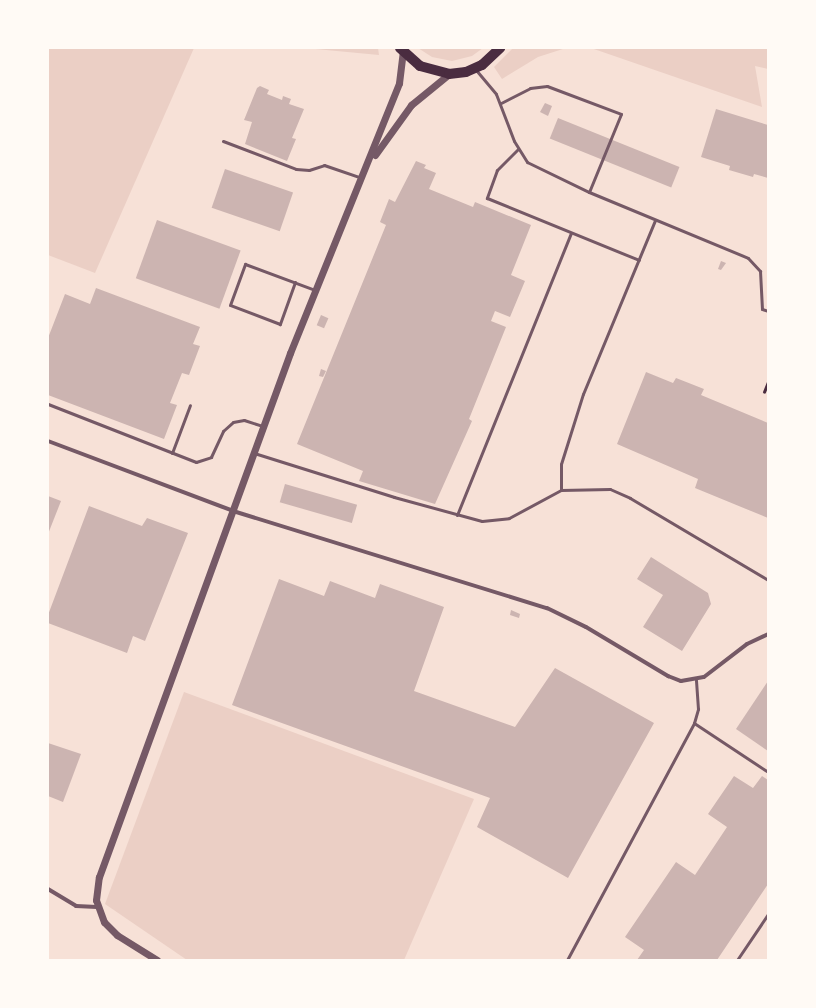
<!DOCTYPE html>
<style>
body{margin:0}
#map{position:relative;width:816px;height:1008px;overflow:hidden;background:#f7e1d7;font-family:Lato,sans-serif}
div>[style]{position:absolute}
.green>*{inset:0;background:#ebcfc5}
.building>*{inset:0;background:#ccb4b1;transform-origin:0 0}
.path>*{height:2.5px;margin:-1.25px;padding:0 1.25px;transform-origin:1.25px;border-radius:1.25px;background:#4a2c40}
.service>*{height:3px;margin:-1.5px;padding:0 1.5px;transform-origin:1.5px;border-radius:1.5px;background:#755966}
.minor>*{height:4px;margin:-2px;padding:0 2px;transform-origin:2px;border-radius:2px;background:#755966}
.tertiary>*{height:7px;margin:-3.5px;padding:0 3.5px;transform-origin:3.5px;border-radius:3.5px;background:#755966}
.primary>*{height:10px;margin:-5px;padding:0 5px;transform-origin:5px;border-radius:5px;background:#4a2c40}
span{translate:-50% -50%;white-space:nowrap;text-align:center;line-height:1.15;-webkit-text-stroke:4px #fffaf5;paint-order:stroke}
.frame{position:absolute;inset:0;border:49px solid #fffaf5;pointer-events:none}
</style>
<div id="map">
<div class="green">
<div style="clip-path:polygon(48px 48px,194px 48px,95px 273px,48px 255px)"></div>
<div style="clip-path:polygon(305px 48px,378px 48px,379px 55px)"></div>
<div style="clip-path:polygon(418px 48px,483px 48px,472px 56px,452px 61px,432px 57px)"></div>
<div style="clip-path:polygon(513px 48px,566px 48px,538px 57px,502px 79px,494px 67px)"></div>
<div style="clip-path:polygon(591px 48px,768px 48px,768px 69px,755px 66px,762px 107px)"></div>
<div style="clip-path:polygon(184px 692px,474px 799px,404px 960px,187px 960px,105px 904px)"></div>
</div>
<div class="building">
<div style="clip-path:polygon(260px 86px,269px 90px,267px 94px,282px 100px,283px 96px,291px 99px,289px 104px,304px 109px,292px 138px,296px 139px,287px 161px,245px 144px,252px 122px,244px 120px,257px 88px)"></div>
<div style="clip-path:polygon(545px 103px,552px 106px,548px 116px,540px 112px)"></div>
<div style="clip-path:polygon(716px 109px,768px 125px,768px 178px,754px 174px,753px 177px,729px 170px,730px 166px,701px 157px)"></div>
<div style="left:558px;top:118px;width:131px;height:22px;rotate:22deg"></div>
<div style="clip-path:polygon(416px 161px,426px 165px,424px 168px,436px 173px,429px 189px,473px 207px,475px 202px,531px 225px,511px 275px,525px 281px,510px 317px,495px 311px,491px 321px,506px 327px,469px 419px,472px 421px,435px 504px,359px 481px,363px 471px,297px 444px,386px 225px,380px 222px,389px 199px,395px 202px)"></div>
<div style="left:225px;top:169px;width:72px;height:41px;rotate:19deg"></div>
<div style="left:157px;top:220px;width:89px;height:62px;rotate:20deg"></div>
<div style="clip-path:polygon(721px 261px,726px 263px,721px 270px,718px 269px)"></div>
<div style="clip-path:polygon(96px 288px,200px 327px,193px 344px,200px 346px,189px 375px,182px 373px,170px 403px,177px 405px,164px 439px,48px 395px,48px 338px,65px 294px,90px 304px)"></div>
<div style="left:321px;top:315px;width:8px;height:11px;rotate:23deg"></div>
<div style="clip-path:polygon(321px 369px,326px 371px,323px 377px,319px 376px)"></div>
<div style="clip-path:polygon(646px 372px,673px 383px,676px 378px,704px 389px,701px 395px,768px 423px,768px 518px,695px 488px,698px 479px,617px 444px)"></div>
<div style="left:285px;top:484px;width:75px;height:19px;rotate:16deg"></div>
<div style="clip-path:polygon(48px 496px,61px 501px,48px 534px)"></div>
<div style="clip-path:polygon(89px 506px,142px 526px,147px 518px,188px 533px,145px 641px,133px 636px,127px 653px,48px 623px,48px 615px)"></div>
<div style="clip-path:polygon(651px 557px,708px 593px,711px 604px,682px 651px,643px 627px,663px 595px,637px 579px)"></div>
<div style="clip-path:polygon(279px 579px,324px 596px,330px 581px,375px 598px,380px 584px,444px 607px,414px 691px,515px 727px,555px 668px,654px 723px,568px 878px,477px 827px,490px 798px,232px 705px)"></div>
<div style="clip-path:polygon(511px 610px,520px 614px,519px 618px,510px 615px)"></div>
<div style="clip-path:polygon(768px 681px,768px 751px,736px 729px)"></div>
<div style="clip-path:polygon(48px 743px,81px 754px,63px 802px,48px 796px)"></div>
<div style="clip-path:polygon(734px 776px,753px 788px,762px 776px,768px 780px,768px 884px,717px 960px,637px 960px,644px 950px,625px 937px,676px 862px,695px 875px,727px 827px,708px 814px)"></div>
</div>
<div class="path">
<div style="left:764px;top:392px;width:11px;rotate:-68deg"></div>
</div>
<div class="service">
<div style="left:476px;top:70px;width:31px;rotate:50deg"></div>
<div style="left:496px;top:94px;width:50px;rotate:69deg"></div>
<div style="left:514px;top:141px;width:25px;rotate:58deg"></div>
<div style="left:527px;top:162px;width:69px;rotate:25.8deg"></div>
<div style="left:589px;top:192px;width:172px;rotate:22.5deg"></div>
<div style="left:748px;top:258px;width:18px;rotate:47deg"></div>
<div style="left:760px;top:271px;width:38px;rotate:87deg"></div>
<div style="left:762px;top:309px;width:6px;rotate:18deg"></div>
<div style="left:501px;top:103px;width:33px;rotate:-27deg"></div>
<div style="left:530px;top:88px;width:17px;rotate:-7deg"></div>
<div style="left:547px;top:86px;width:79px;rotate:20.7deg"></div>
<div style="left:621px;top:114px;width:84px;rotate:112.3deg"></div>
<div style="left:223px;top:141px;width:78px;rotate:21deg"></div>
<div style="left:296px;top:169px;width:13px;rotate:4deg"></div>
<div style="left:309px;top:170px;width:16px;rotate:-18deg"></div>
<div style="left:324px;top:165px;width:39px;rotate:19deg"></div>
<div style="left:518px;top:149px;width:30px;rotate:135deg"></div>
<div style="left:497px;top:170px;width:30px;rotate:110deg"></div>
<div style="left:487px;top:198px;width:164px;rotate:22.2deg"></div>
<div style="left:295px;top:282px;width:45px;rotate:109.7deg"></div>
<div style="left:280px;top:324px;width:53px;rotate:-159.2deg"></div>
<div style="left:230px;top:305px;width:44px;rotate:-69.9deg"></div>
<div style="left:245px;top:264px;width:75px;rotate:20.4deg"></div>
<div style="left:48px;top:404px;width:159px;rotate:21.4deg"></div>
<div style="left:196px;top:462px;width:16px;rotate:-18deg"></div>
<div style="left:211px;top:457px;width:29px;rotate:-65deg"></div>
<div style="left:223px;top:431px;width:13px;rotate:-42deg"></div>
<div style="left:233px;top:422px;width:11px;rotate:-10deg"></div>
<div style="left:244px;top:420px;width:20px;rotate:18deg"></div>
<div style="left:172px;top:453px;width:51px;rotate:-69.4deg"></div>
<div style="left:254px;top:453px;width:147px;rotate:17.4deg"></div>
<div style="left:394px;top:497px;width:91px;rotate:15.3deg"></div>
<div style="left:482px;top:521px;width:27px;rotate:-6deg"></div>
<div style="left:509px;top:518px;width:59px;rotate:-28.3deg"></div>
<div style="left:561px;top:490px;width:49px;rotate:-1.2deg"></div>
<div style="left:610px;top:489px;width:22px;rotate:24deg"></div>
<div style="left:630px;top:498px;width:161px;rotate:30.7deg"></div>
<div style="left:561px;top:490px;width:26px;rotate:-90deg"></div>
<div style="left:561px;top:464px;width:73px;rotate:-72.6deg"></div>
<div style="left:583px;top:394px;width:188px;rotate:-67.5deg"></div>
<div style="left:457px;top:515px;width:304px;rotate:-68deg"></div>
<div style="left:694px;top:723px;width:89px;rotate:33.5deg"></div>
<div style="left:567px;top:960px;width:269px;rotate:-61.8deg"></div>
<div style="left:694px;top:723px;width:15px;rotate:-74deg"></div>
<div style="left:698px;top:709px;width:29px;rotate:-94deg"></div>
<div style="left:737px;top:960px;width:55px;rotate:-56deg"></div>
</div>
<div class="minor">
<div style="left:48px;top:441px;width:198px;rotate:20.7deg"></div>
<div style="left:233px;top:511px;width:329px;rotate:17.2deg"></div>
<div style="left:547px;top:608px;width:43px;rotate:26deg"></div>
<div style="left:586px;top:627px;width:96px;rotate:30.9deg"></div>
<div style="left:668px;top:676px;width:14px;rotate:21deg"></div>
<div style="left:681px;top:681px;width:23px;rotate:-10deg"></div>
<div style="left:704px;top:677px;width:54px;rotate:-37.5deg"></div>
<div style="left:747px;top:644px;width:23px;rotate:-25deg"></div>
<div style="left:48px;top:889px;width:33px;rotate:31deg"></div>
<div style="left:76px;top:906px;width:21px;rotate:3deg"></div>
</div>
<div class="tertiary">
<div style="left:375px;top:155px;width:62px;rotate:-54.2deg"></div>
<div style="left:411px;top:105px;width:49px;rotate:-39.2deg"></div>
<div style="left:157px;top:960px;width:47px;rotate:-148deg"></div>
<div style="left:117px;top:935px;width:18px;rotate:-135deg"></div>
<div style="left:104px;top:922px;width:23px;rotate:-110deg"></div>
<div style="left:96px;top:900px;width:23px;rotate:-83deg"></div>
<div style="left:99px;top:877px;width:558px;rotate:-69.97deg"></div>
<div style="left:290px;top:353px;width:291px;rotate:-68deg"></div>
<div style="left:399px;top:83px;width:31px;rotate:-83deg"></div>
</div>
<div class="primary">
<div style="left:400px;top:48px;width:27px;rotate:42deg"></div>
<div style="left:420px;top:66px;width:30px;rotate:15deg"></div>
<div style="left:449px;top:74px;width:17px;rotate:-7deg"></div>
<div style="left:466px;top:72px;width:17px;rotate:-24deg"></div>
<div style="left:482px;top:65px;width:25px;rotate:-43deg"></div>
</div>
<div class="frame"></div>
</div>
